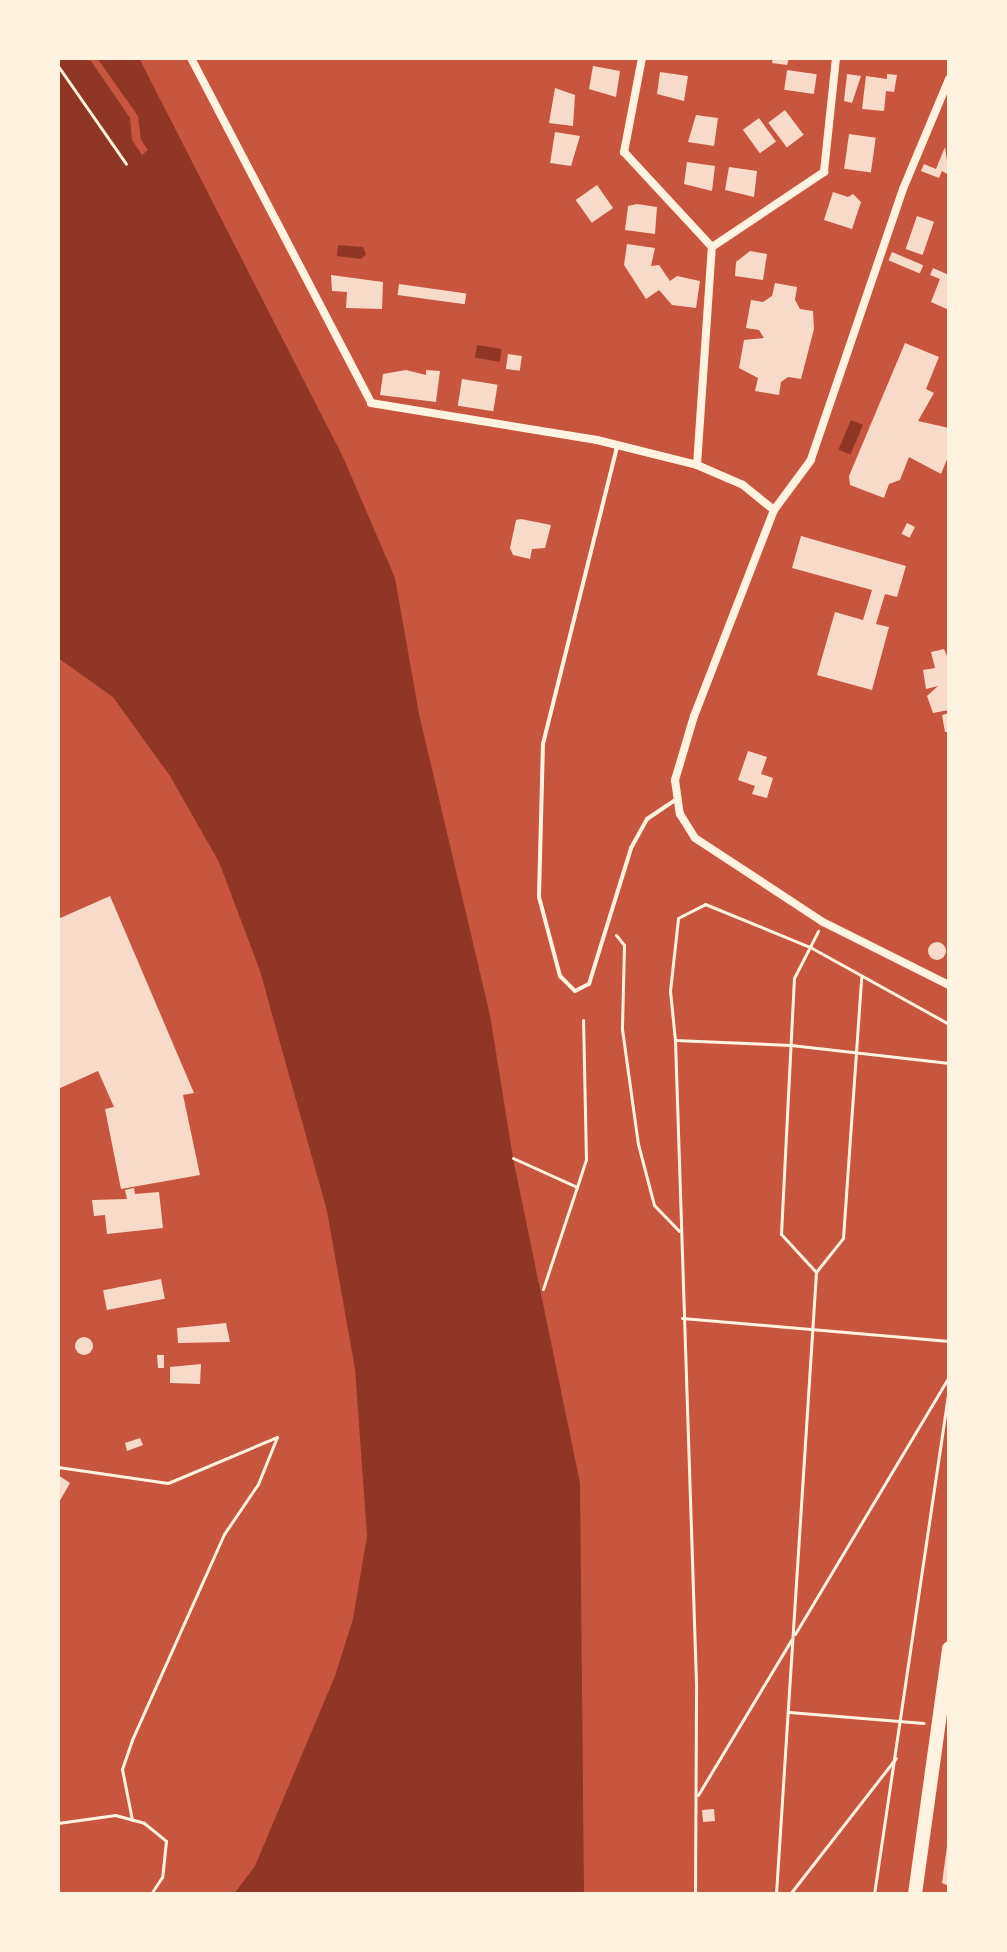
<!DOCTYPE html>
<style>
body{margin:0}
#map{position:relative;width:1007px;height:1952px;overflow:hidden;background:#c8553d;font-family:Literata,serif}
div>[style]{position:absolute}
.water>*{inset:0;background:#8f3625;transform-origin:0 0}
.pier>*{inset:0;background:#c8553d}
.building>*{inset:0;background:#f7dbc8;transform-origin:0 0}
.round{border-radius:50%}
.path>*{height:3px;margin:-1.5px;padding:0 1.5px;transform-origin:1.5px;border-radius:1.5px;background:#fff3e0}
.service>*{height:4px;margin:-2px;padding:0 2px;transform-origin:2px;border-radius:2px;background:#fff3e0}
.minor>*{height:8px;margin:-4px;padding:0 4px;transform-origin:4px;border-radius:4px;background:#fff3e0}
.primary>*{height:14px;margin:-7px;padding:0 7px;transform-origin:7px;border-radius:7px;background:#fff3e0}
span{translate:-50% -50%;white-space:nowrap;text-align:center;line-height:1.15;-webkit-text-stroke:8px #fff3e0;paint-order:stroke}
.frame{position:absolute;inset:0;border:60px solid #fff3e0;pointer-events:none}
</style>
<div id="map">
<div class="water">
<div style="clip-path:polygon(58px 58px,139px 58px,343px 457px,395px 578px,419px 714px,490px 1015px,513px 1158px,580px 1483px,584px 1894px,234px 1894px,255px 1866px,335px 1676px,353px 1619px,367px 1536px,355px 1369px,327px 1211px,260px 971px,219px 862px,170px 776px,113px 697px,58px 658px)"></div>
<div style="clip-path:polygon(338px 245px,363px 247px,366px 254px,361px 259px,337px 256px)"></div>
<div style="left:477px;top:345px;width:25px;height:13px;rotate:9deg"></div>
<div style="left:851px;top:420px;width:13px;height:32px;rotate:23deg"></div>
</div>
<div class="pier">
<div style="clip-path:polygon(79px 58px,97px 58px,138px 116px,141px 140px,148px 150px,142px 155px,132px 140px,130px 118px,91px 61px)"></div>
</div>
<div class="building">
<div style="clip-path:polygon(773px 58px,789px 58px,787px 65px,772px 63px)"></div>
<div style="clip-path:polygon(593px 66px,620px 71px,616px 97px,589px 89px)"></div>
<div style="left:787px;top:70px;width:30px;height:20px;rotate:8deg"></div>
<div style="clip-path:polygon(660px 72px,688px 76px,684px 101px,657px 94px)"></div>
<div style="clip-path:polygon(847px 74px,861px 76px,852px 103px,844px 101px)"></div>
<div style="clip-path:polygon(887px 74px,897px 75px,894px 92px,886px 91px,884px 111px,862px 109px,866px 76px,887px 79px)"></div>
<div style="clip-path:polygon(555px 88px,575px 95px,573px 126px,549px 123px)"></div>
<div style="left:785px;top:110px;width:31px;height:21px;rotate:53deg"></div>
<div style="clip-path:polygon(696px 115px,718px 118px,714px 146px,688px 142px)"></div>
<div style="left:759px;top:118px;width:29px;height:20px;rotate:54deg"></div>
<div style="clip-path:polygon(555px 132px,580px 136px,571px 166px,550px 163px)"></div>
<div style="left:849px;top:134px;width:27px;height:35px;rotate:8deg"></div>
<div style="clip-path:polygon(945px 147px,949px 175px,942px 171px,939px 178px,921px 171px,924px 164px,936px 169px)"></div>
<div style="clip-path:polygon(687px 162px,715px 166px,712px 191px,684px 184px)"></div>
<div style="clip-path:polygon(729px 167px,757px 171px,754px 197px,725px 190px)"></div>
<div style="left:597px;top:185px;width:28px;height:26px;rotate:55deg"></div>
<div style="clip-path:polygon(833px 192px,848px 197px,853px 194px,861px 202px,852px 229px,824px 220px)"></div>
<div style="clip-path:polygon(637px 204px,657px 207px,655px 234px,625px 230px,628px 206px)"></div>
<div style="left:917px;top:216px;width:18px;height:35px;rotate:19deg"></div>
<div style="clip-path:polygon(627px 244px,655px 248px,651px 266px,659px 265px,670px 281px,677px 276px,700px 281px,696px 308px,672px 305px,659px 290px,646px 299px,624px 265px)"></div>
<div style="clip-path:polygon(750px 251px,767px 254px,763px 280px,735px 276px,736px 262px)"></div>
<div style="left:892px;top:252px;width:34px;height:9px;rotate:23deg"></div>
<div style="clip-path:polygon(933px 268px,949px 275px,949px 310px,931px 302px,940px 279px,930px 275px)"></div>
<div style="clip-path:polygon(331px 275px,383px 282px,382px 309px,346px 308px,347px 292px,332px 291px)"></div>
<div style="clip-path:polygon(775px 283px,797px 287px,795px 300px,800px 309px,813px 311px,814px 329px,801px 379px,788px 377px,781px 382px,779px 395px,755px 391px,758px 378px,739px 368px,744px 340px,764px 338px,759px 330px,746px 328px,751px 300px,763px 302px,772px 296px)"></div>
<div style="left:399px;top:284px;width:68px;height:11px;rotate:8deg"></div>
<div style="clip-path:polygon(905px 343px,939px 357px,926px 389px,934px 393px,918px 421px,949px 428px,949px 454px,941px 474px,909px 457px,900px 480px,889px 484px,884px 498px,850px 485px,849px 476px)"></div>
<div style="left:508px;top:354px;width:14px;height:15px;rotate:8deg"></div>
<div style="clip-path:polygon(406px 370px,426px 375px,426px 370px,440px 371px,436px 402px,380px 395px,383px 374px)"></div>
<div style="left:462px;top:379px;width:36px;height:27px;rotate:9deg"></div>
<div style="clip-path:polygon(521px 519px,551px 525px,545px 548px,532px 549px,530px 559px,513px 555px,510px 548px,516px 520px)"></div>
<div style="left:907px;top:523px;width:9px;height:12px;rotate:27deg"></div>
<div style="clip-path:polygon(801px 536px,906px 566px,897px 597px,885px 594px,876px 624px,889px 627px,872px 690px,817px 675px,835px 612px,863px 620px,872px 590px,792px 568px)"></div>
<div style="clip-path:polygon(944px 649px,949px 661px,949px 710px,933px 713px,927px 696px,938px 686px,926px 689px,923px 670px,935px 668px,931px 652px)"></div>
<div style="clip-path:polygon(949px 713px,949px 732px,945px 732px,942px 715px)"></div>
<div style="clip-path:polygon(748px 751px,767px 757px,761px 774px,773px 778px,767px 798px,752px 794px,755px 786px,738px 780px)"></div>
<div style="clip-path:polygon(110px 896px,194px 1093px,183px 1095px,200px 1175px,121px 1189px,105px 1109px,114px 1107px,98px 1071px,58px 1089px,58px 919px)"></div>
<div class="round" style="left:928px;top:942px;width:18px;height:18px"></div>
<div style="clip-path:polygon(134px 1188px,135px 1194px,159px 1192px,163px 1228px,107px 1234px,105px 1215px,94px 1216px,92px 1200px,127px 1199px,125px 1190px)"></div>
<div style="left:161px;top:1279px;width:20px;height:59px;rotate:79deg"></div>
<div style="clip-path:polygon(226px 1323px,230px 1342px,178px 1343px,177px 1328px)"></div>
<div class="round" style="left:75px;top:1337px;width:18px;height:18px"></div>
<div style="clip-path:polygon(157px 1355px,164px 1355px,164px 1368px,158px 1368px)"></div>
<div style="clip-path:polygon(201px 1364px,200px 1384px,170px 1383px,170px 1367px)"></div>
<div style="clip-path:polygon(140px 1438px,143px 1445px,127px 1451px,125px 1443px)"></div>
<div style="clip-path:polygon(58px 1475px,70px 1483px,58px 1504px)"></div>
<div style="left:714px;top:1809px;width:12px;height:12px;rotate:85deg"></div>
<div style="clip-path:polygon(947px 1846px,949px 1846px,949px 1886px,942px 1883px)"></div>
</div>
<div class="path">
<div style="left:58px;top:66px;width:119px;rotate:55.2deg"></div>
<div style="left:616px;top:935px;width:13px;rotate:51deg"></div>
<div style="left:624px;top:945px;width:84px;rotate:91.4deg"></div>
<div style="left:622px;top:1029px;width:116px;rotate:82.1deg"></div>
<div style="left:638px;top:1144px;width:63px;rotate:75.3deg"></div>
<div style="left:654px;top:1205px;width:36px;rotate:46deg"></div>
<div style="left:675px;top:1040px;width:49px;rotate:-95.8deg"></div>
<div style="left:670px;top:991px;width:73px;rotate:-83.7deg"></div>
<div style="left:678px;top:918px;width:30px;rotate:-27deg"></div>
<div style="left:705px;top:904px;width:113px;rotate:22.3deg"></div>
<div style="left:810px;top:947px;width:159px;rotate:29deg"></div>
<div style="left:513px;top:1158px;width:70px;rotate:24.4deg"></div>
<div style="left:577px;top:1187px;width:28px;rotate:-72deg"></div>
<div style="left:586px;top:1160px;width:140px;rotate:-91.2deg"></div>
<div style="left:816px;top:1272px;width:52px;rotate:-132.6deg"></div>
<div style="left:781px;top:1234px;width:256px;rotate:-87.1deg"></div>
<div style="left:794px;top:978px;width:53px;rotate:-62.9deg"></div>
<div style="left:816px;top:1272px;width:43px;rotate:-51.5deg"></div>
<div style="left:843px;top:1238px;width:261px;rotate:-86deg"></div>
<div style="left:543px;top:1289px;width:108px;rotate:-71.6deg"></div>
<div style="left:682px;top:1318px;width:268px;rotate:4.9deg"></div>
<div style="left:58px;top:1467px;width:111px;rotate:8.3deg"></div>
<div style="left:168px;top:1483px;width:118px;rotate:-22.9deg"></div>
<div style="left:277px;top:1437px;width:51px;rotate:112deg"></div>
<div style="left:258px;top:1484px;width:60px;rotate:124.2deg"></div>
<div style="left:224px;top:1534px;width:226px;rotate:114.1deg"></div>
<div style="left:132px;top:1740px;width:31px;rotate:109deg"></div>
<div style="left:122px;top:1769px;width:52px;rotate:78.9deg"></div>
<div style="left:795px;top:1634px;width:300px;rotate:-59.1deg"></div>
<div style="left:789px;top:1712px;width:135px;rotate:4.7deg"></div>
<div style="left:698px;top:1795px;width:181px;rotate:-59deg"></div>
<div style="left:58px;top:1823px;width:58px;rotate:-8deg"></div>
<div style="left:115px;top:1815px;width:30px;rotate:15deg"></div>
<div style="left:144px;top:1823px;width:28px;rotate:39deg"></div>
<div style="left:166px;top:1841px;width:36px;rotate:96deg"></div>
<div style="left:162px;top:1877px;width:20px;rotate:123deg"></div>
<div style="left:695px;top:1894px;width:211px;rotate:-89.7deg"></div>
<div style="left:696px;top:1683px;width:643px;rotate:-91.87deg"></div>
<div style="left:675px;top:1040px;width:116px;rotate:2.5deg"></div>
<div style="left:791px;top:1045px;width:159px;rotate:6.5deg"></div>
<div style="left:776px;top:1894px;width:623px;rotate:-86.32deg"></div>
<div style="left:790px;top:1894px;width:172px;rotate:-52.1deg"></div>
<div style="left:874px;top:1894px;width:512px;rotate:-81.57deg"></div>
</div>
<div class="service">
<div style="left:617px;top:447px;width:305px;rotate:104deg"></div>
<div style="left:543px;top:743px;width:154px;rotate:91.5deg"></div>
<div style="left:539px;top:897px;width:82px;rotate:75.1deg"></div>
<div style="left:560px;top:976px;width:21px;rotate:45deg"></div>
<div style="left:575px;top:991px;width:16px;rotate:-27deg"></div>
<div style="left:589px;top:984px;width:142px;rotate:-72.8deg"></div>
<div style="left:631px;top:848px;width:33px;rotate:-61deg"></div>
<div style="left:647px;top:819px;width:36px;rotate:-34deg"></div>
</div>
<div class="minor">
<div style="left:191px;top:58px;width:389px;rotate:62.4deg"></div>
<div style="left:371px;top:403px;width:229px;rotate:9.3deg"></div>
<div style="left:597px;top:440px;width:103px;rotate:14deg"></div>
<div style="left:697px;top:465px;width:50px;rotate:23.5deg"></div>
<div style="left:743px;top:485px;width:40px;rotate:39deg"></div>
<div style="left:642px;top:58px;width:96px;rotate:100.8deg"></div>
<div style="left:624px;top:152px;width:129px;rotate:47.2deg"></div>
<div style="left:949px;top:79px;width:119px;rotate:112.7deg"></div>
<div style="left:903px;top:189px;width:286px;rotate:108.8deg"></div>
<div style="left:811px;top:460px;width:62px;rotate:126.5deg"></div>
<div style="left:774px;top:510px;width:221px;rotate:111.2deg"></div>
<div style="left:694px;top:716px;width:67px;rotate:106.5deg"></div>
<div style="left:675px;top:780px;width:34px;rotate:82deg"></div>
<div style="left:680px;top:814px;width:28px;rotate:58deg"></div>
<div style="left:695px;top:838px;width:153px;rotate:33.3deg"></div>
<div style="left:823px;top:922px;width:141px;rotate:26.6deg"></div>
<div style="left:697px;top:465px;width:219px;rotate:-86.1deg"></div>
<div style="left:712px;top:247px;width:135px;rotate:-33.8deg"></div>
<div style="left:824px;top:172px;width:115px;rotate:-84deg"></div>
</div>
<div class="primary">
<div style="left:915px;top:1894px;width:248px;rotate:-82.1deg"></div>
</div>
<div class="frame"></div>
</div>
